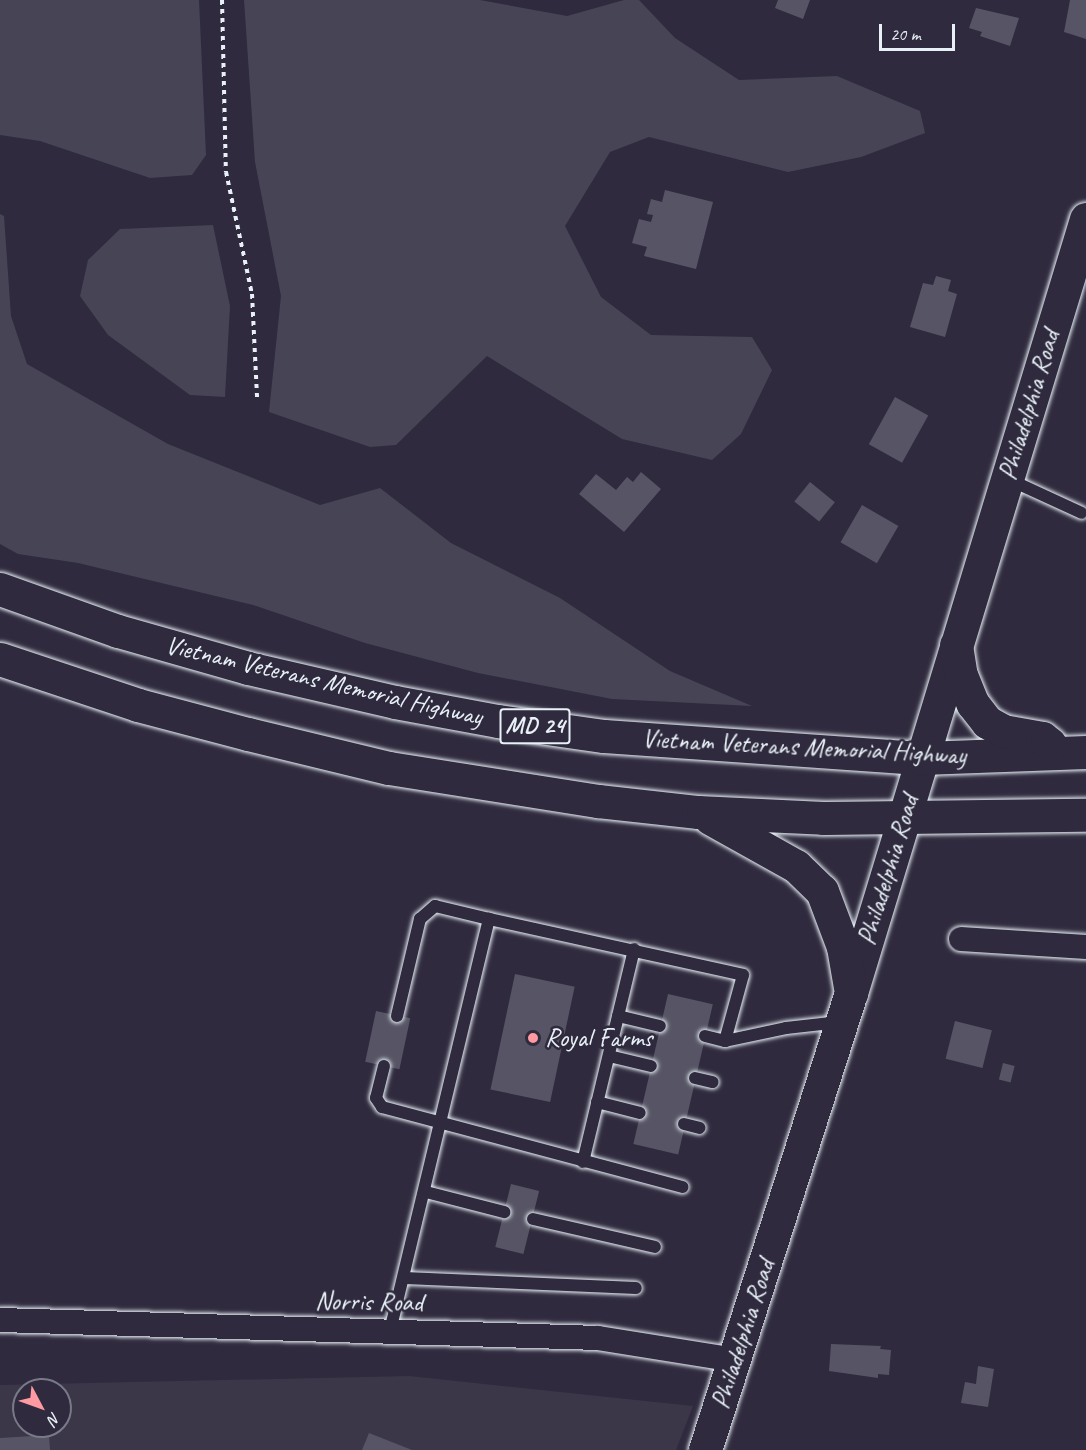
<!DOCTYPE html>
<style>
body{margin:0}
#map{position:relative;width:1086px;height:1450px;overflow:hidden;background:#2f2a3d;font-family:Caveat,sans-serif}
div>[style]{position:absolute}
.built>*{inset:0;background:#3b3749}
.green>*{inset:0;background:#464455}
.building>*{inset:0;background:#575565;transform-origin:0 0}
.path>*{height:4px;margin-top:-2px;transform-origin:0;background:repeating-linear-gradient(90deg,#e8f1f8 0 4.5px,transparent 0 9px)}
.roads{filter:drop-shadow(0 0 2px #e8f1f8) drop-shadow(0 0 2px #e8f1f8)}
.lane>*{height:12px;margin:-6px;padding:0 6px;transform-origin:6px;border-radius:6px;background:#2f2a3d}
.street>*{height:24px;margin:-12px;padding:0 12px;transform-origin:12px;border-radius:12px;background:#2f2a3d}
.secondary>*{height:33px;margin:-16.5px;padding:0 16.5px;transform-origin:16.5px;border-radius:16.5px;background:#2f2a3d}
.highway>*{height:33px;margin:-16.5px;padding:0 16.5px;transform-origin:16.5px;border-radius:16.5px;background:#2f2a3d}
.dots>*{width:16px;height:16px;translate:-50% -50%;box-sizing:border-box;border:3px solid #2f2a3d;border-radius:50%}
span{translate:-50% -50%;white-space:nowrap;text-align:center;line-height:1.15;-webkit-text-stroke:5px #2f2a3d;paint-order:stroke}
.shield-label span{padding:2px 4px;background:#2f2a3d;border:2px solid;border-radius:4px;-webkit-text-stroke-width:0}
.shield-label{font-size:24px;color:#e8f1f8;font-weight:700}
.street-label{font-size:26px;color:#e8f1f8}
.poi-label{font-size:26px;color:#e8f1f8}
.left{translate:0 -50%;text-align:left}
.north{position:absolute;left:12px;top:1378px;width:60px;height:60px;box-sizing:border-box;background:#2f2a3d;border:2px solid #797a88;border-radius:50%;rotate:131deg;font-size:16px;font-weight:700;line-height:24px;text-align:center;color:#e8f1f8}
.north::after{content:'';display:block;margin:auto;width:21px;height:27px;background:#ff9aa2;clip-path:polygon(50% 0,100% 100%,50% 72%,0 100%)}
.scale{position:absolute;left:879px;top:24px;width:76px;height:27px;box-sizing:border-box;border:3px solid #e8f1f8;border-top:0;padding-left:8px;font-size:18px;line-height:21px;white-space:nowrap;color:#e8f1f8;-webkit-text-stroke:4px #2f2a3d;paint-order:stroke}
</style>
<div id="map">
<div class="built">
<div style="clip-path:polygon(evenodd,409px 1376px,693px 1406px,676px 1450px,0 1450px,0 1385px,409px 1376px,24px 1390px,60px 1390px,60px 1426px,24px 1426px,24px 1390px)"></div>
</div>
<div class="green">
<div style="clip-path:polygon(0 0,199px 0,206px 155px,192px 175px,150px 178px,40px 141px,0 135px)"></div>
<div style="clip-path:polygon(244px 0,480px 0,567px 16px,624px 0,639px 0,675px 38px,739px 80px,837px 76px,920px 111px,925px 133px,861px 157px,788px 172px,649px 137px,610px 152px,565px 226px,601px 297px,651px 335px,752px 337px,772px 370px,741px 434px,712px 460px,622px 439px,487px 356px,396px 445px,370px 447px,269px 412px,281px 296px,255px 162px)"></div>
<div style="clip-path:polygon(0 214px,4px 216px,11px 316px,27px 364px,168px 444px,320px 505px,380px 488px,451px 543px,560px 598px,670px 671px,752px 706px,612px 699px,478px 673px,365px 643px,253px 605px,78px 563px,18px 554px,0 544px)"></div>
<div style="clip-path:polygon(213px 225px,230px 306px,225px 397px,190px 395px,108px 335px,80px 296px,88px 260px,120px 229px)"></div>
</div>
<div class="building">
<div style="clip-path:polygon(778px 0,810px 0,803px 19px,775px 8px)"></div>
<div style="clip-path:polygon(1070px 0,1086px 0,1086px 39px,1064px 32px)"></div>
<div style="clip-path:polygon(976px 8px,1019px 18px,1010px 46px,980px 36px,982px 32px,969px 28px)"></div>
<div style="clip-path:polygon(665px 190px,713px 202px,696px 269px,644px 256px,647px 247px,632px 243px,639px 219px,651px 222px,653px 215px,647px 214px,651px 199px,662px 202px)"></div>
<div style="clip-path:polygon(936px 276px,951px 280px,948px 291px,957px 294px,945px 337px,910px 327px,923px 283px,933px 285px)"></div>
<div style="left:895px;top:397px;width:38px;height:54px;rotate:29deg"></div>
<div style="clip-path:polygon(641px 472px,661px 489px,624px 532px,579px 494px,596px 474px,616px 490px,627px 477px,633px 482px)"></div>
<div style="left:810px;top:482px;width:32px;height:25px;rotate:39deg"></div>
<div style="left:862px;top:505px;width:42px;height:43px;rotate:30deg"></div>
<div style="left:515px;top:974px;width:61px;height:118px;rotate:12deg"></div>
<div style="left:668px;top:994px;width:46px;height:154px;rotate:13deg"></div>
<div style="left:376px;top:1011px;width:35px;height:52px;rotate:12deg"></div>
<div style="left:955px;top:1021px;width:38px;height:39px;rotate:14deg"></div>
<div style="left:1003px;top:1063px;width:12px;height:17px;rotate:14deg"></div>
<div style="left:511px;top:1184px;width:29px;height:65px;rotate:14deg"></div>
<div style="clip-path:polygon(831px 1344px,881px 1346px,880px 1349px,891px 1350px,889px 1375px,878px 1374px,878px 1378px,829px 1371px)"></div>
<div style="clip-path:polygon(978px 1366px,994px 1369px,988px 1407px,961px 1403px,965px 1382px,976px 1384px)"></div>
<div style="clip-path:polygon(369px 1433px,412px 1450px,362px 1450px)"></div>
<div style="clip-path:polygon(49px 1435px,50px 1450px,0 1450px,0 1438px)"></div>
</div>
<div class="path">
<div style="left:222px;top:0;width:172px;rotate:88.7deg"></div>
<div style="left:226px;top:172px;width:125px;rotate:78deg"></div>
<div style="left:252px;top:294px;width:104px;rotate:87.2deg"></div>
</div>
<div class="roads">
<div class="lane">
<div style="left:1008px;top:479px;width:81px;rotate:24.7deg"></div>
<div style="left:397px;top:1016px;width:100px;rotate:-76.7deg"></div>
<div style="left:420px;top:919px;width:20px;rotate:-41deg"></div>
<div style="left:435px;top:906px;width:56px;rotate:13.5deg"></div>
<div style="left:618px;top:1016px;width:43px;rotate:13.4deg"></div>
<div style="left:705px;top:1036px;width:21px;rotate:14deg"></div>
<div style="left:725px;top:1041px;width:62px;rotate:-12deg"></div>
<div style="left:786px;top:1028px;width:54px;rotate:-6.3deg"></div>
<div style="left:609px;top:1056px;width:43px;rotate:13.4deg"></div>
<div style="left:384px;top:1066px;width:33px;rotate:104deg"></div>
<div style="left:376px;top:1098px;width:11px;rotate:56deg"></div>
<div style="left:382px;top:1107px;width:311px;rotate:14.9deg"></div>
<div style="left:695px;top:1078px;width:18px;rotate:13deg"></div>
<div style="left:597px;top:1102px;width:44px;rotate:14.3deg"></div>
<div style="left:684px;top:1124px;width:16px;rotate:14deg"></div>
<div style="left:583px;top:1162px;width:219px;rotate:-76.5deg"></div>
<div style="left:426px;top:1192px;width:81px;rotate:14.4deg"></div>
<div style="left:533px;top:1219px;width:125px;rotate:12.9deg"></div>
<div style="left:405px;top:1278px;width:231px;rotate:2.5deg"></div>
<div style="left:390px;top:1331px;width:424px;rotate:-76.5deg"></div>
<div style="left:489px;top:919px;width:260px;rotate:12.4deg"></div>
<div style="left:743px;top:975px;width:68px;rotate:105.3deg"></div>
</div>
<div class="street">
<div style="left:961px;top:939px;width:125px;rotate:3.7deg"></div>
<div style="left:0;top:1320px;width:598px;rotate:1.72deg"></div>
<div style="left:598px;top:1338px;width:139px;rotate:9.1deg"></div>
</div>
<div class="secondary">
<div style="left:705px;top:1450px;width:480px;rotate:-72.3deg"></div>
<div style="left:851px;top:993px;width:809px;rotate:-73.11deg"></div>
</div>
<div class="highway">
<div style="left:0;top:589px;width:125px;rotate:19.6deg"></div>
<div style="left:118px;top:631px;width:135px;rotate:15.9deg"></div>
<div style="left:248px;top:668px;width:151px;rotate:13deg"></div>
<div style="left:395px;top:702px;width:105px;rotate:10.5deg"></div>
<div style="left:498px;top:721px;width:107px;rotate:8.1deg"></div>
<div style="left:604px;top:736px;width:319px;rotate:4deg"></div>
<div style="left:922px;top:758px;width:164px;rotate:-2.1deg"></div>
<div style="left:956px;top:645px;width:30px;rotate:81deg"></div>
<div style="left:961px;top:675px;width:31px;rotate:68deg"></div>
<div style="left:973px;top:704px;width:23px;rotate:52deg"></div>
<div style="left:987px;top:722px;width:18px;rotate:29deg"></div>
<div style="left:1003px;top:731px;width:40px;rotate:10deg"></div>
<div style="left:1042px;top:738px;width:10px;rotate:37deg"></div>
<div style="left:0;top:659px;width:145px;rotate:18.4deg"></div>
<div style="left:138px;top:705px;width:114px;rotate:14.8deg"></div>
<div style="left:248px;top:734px;width:145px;rotate:13.6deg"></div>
<div style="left:389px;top:768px;width:212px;rotate:9deg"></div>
<div style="left:598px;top:801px;width:101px;rotate:6.3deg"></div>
<div style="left:698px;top:812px;width:125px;rotate:2.7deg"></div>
<div style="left:823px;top:818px;width:263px;rotate:-0.7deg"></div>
<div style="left:710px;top:818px;width:98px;rotate:29.2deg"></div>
<div style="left:796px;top:866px;width:36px;rotate:44deg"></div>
<div style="left:822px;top:891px;width:60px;rotate:69.4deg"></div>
<div style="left:843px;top:947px;width:47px;rotate:80.1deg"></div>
</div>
</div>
<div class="dots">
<div style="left:533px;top:1038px;background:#ff9aa2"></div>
</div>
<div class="shield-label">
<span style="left:535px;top:726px">MD 24</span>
</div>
<div class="street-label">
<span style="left:1029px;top:405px;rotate:-73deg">Philadelphia Road</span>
<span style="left:324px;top:681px;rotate:13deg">Vietnam Veterans Memorial Highway</span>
<span style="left:804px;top:747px;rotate:3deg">Vietnam Veterans Memorial Highway</span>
<span style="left:888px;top:870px;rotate:-73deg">Philadelphia Road</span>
<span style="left:369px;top:1302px;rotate:1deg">Norris Road</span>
<span style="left:743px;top:1334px;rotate:-72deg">Philadelphia Road</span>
</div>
<div class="poi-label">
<span class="left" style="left:545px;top:1038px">Royal Farms</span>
</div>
<div class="north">N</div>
<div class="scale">20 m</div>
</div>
